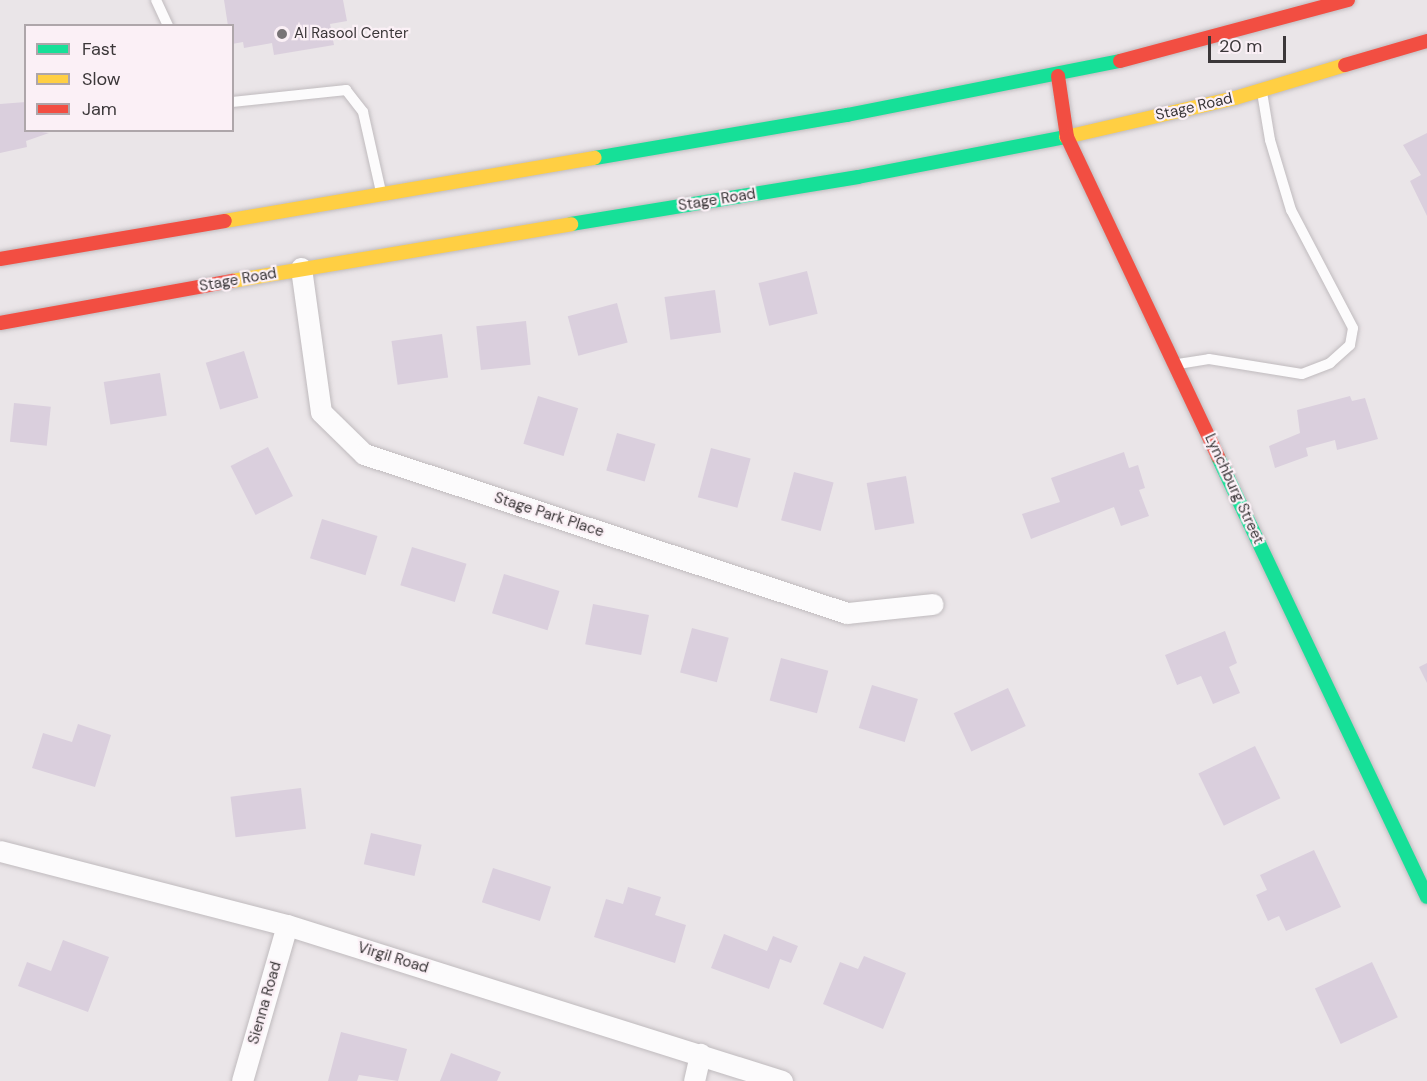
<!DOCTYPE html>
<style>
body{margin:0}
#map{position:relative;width:1427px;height:1081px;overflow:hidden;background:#eae5e8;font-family:"DM Sans",sans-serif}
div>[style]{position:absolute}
.building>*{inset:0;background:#dacfdd;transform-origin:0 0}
.roads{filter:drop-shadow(0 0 2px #c0bbbe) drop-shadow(0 0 2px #c0bbbe)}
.lane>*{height:10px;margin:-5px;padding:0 5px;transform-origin:5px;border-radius:5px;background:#fcfbfc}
.street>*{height:21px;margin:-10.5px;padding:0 10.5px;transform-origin:10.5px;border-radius:10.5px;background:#fcfbfc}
.fast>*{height:14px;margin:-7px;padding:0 7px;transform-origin:7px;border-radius:7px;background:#16e098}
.slow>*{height:14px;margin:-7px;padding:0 7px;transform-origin:7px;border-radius:7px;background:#ffcf43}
.jam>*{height:14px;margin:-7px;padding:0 7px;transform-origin:7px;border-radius:7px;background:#f24e42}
.dots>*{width:16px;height:16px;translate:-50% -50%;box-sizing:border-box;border:3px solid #fbf0f6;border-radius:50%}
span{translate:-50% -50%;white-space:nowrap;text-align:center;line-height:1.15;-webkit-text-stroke:4.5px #fbf0f6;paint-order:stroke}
.poi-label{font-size:15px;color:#3b3739}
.left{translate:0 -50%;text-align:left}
.street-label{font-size:15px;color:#3b3739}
.legend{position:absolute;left:24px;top:24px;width:210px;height:108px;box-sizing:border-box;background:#fbf0f6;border:2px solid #aea6aa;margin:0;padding:8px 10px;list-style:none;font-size:18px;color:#3b3739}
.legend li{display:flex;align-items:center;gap:12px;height:30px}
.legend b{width:30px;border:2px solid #aea6aa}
.scale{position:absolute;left:1208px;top:36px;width:78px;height:27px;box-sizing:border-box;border:3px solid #3b3739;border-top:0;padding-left:8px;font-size:18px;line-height:21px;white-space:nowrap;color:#3b3739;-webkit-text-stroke:4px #fbf0f6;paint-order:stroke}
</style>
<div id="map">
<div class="building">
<div style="clip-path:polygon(224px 0,343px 0,347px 21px,330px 24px,334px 45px,274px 55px,272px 43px,244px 48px,243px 42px,232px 44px,232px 26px,228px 26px)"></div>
<div style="clip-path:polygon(26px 102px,26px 130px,49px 133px,26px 141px,27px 147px,0 153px,0 104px)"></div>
<div style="clip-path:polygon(1427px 133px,1427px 216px,1410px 181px,1421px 175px,1403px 145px)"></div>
<div style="left:807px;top:271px;width:44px;height:50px;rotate:76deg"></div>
<div style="left:715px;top:290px;width:43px;height:51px;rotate:82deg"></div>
<div style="left:617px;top:303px;width:41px;height:51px;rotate:75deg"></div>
<div style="left:526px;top:321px;width:44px;height:50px;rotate:84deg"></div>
<div style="left:442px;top:334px;width:44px;height:51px;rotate:82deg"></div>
<div style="left:244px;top:351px;width:49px;height:40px;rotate:73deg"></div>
<div style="left:160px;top:373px;width:43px;height:57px;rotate:81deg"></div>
<div style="left:538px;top:396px;width:42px;height:50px;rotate:17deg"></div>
<div style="clip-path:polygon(1350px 396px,1352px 401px,1365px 398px,1378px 439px,1337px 450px,1335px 440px,1306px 448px,1308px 456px,1275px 468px,1269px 446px,1300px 433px,1297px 410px)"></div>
<div style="left:14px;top:403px;width:37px;height:39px;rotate:6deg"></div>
<div style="left:617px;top:433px;width:40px;height:39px;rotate:16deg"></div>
<div style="left:268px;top:447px;width:55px;height:42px;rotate:63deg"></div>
<div style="left:711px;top:448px;width:41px;height:51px;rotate:15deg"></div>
<div style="clip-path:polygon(1124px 452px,1129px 468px,1138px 465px,1145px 488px,1139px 490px,1149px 516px,1121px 526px,1114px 507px,1031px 539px,1022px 514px,1060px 502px,1051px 478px)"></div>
<div style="left:794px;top:472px;width:41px;height:50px;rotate:15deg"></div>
<div style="left:906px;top:476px;width:48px;height:40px;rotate:80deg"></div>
<div style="left:322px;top:519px;width:58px;height:41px;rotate:17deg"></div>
<div style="left:412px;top:547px;width:57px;height:40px;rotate:17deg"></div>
<div style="left:504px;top:574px;width:58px;height:41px;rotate:17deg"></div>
<div style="left:593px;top:604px;width:57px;height:41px;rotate:11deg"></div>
<div style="left:692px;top:628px;width:38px;height:46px;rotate:15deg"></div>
<div style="clip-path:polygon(1225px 631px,1237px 663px,1229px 667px,1240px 693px,1213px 704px,1201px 676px,1177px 685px,1165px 655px)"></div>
<div style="left:781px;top:658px;width:49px;height:44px;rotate:15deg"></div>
<div style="clip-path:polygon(1427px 663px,1427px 683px,1419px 667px)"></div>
<div style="left:872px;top:685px;width:48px;height:45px;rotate:17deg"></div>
<div style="left:1008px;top:688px;width:42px;height:60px;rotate:65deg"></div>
<div style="clip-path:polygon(78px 724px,111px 735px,95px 787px,32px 768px,43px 733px,72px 742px)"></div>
<div style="left:1255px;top:746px;width:58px;height:63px;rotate:64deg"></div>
<div style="left:301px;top:788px;width:41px;height:71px;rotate:83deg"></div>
<div style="left:371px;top:833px;width:52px;height:32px;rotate:13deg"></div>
<div style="clip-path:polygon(1314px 850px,1341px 907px,1286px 931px,1279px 916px,1268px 921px,1256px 895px,1267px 890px,1260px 875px)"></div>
<div style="left:493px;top:868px;width:61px;height:36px;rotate:18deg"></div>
<div style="clip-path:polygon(628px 887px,661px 897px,655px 915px,686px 925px,675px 963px,594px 937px,606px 899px,623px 904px)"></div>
<div style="clip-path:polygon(724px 934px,767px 951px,773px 936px,798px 946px,791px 963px,780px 959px,769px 989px,711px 968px)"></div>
<div style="clip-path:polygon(63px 940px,109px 957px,88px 1012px,18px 986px,27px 962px,51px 971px)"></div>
<div style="clip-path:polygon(864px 956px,906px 973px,883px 1029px,823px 1004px,840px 962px,858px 969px)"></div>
<div style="left:1372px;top:962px;width:61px;height:63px;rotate:65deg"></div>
<div style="clip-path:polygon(341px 1032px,407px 1049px,398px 1081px,359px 1075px,357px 1081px,328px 1081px)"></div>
<div style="clip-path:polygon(451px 1053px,501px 1072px,497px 1081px,440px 1081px)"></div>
</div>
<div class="roads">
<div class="lane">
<div style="left:156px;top:0;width:29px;rotate:65deg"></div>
<div style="left:232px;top:102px;width:115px;rotate:-6deg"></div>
<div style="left:346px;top:90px;width:28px;rotate:52deg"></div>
<div style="left:363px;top:112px;width:82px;rotate:77.3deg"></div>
<div style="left:1178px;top:364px;width:31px;rotate:-9deg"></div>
<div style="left:1209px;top:359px;width:94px;rotate:9.2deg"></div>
<div style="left:1302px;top:374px;width:30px;rotate:-21deg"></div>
<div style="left:1330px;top:363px;width:27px;rotate:-42deg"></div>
<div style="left:1350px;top:345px;width:17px;rotate:-80deg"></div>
<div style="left:1353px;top:328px;width:133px;rotate:-117.7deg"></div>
<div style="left:1291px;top:210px;width:73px;rotate:-106.7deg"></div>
<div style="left:1270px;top:140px;width:49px;rotate:-99.5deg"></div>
</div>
<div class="street">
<div style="left:301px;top:268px;width:145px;rotate:82.1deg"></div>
<div style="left:321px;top:412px;width:60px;rotate:44.3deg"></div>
<div style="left:364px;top:454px;width:508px;rotate:18.22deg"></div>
<div style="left:847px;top:613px;width:86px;rotate:-6deg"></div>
<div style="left:0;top:851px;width:296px;rotate:14.5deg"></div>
<div style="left:287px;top:925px;width:519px;rotate:17.49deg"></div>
<div style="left:242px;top:1081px;width:162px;rotate:-73.9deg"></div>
<div style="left:694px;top:1081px;width:28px;rotate:-77deg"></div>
</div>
<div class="fast">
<div style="left:595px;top:158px;width:256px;rotate:-9.7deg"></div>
<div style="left:847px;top:115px;width:278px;rotate:-11.2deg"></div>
<div style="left:571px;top:224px;width:291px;rotate:-9.3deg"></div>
<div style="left:858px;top:177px;width:212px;rotate:-10.9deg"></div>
<div style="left:1218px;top:457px;width:487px;rotate:64.6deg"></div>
</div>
<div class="slow">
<div style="left:1066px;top:137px;width:173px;rotate:-13deg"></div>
<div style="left:1235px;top:98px;width:115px;rotate:-16.7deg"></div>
<div style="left:225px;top:221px;width:375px;rotate:-9.7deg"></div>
<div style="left:232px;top:281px;width:344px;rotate:-9.5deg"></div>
</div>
<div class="jam">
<div style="left:1120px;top:61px;width:236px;rotate:-15deg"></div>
<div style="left:1345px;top:65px;width:85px;rotate:-16.3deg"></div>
<div style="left:1058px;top:76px;width:62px;rotate:81.6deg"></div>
<div style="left:1067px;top:137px;width:354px;rotate:64.7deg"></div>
<div style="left:0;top:259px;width:228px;rotate:-9.6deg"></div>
<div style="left:0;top:323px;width:236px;rotate:-10.3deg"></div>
</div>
</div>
<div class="dots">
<div style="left:282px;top:34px;background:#787476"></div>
</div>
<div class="poi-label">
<span class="left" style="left:294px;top:34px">Al Rasool Center</span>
</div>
<div class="street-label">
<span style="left:1194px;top:107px;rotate:-13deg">Stage Road</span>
<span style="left:717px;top:200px;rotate:-9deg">Stage Road</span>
<span style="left:238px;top:280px;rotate:-10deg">Stage Road</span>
<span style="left:1234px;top:489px;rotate:65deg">Lynchburg Street</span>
<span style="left:549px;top:515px;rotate:18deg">Stage Park Place</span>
<span style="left:393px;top:958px;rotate:17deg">Virgil Road</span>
<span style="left:265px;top:1003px;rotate:-74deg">Sienna Road</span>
</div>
<ul class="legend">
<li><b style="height:8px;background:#16e098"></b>Fast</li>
<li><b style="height:8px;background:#ffcf43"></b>Slow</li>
<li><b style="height:8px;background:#f24e42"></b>Jam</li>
</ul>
<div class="scale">20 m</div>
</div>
